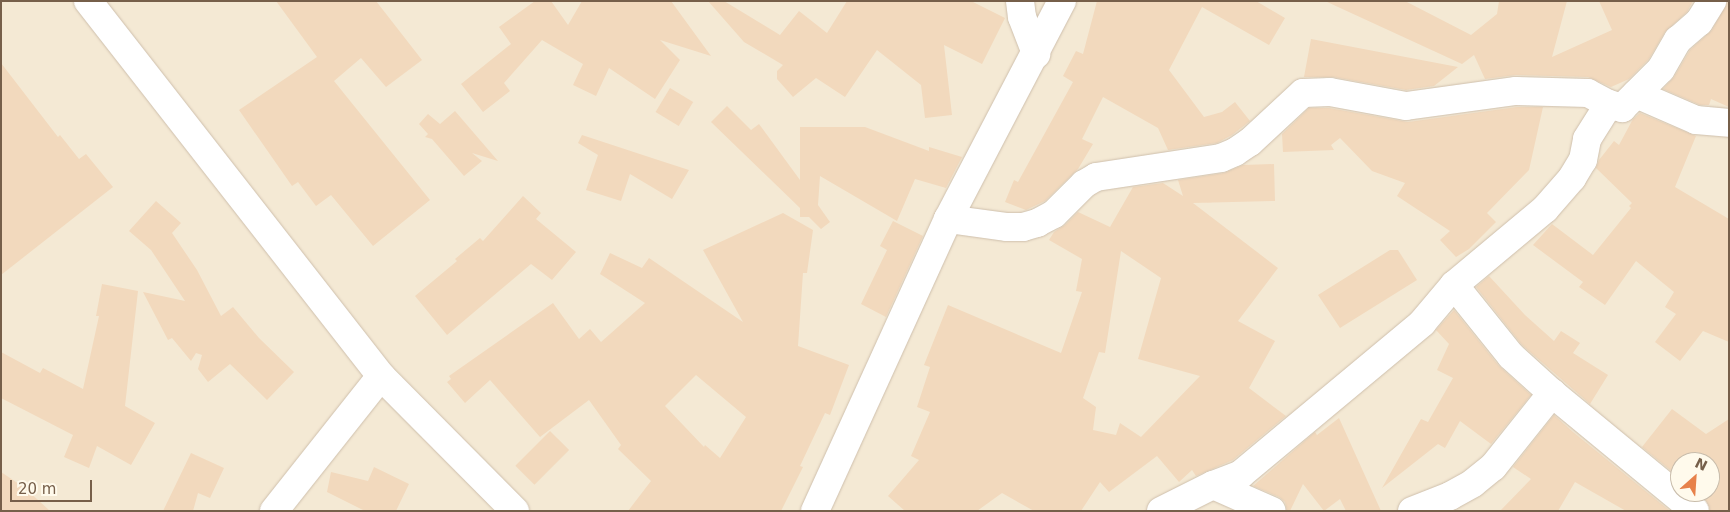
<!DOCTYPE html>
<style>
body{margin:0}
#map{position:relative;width:1730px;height:512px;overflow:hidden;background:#fdf7e6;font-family:"DejaVu Sans",sans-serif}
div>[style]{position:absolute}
.residential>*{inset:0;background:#f4e9d4}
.building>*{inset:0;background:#f2d9bd;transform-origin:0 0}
.roads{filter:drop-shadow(0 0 1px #cebfac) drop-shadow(0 0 1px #cebfac)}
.minor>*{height:28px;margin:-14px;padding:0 14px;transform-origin:14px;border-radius:14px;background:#fff}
.tertiary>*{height:28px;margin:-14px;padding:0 14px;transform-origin:14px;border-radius:14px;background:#fff}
span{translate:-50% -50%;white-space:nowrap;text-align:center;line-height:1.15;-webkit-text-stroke:4px #fffaec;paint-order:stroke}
.frame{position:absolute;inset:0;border:2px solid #765f4a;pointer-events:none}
.north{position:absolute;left:1670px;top:452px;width:50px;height:50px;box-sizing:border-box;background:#fffaec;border:1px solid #c8bcab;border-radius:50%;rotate:26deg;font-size:14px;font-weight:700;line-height:20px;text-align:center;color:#765f4a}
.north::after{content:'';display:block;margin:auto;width:18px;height:22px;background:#e7814a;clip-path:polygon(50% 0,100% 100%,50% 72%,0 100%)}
.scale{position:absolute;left:10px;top:480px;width:82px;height:22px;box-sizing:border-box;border:2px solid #765f4a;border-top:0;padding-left:6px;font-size:15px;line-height:18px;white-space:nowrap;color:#765f4a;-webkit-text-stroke:4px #fffaec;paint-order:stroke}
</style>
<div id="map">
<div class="residential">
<div style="clip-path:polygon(evenodd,1px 1px,1729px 1px,1729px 511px,1px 511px,1px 1px,1680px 462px,1710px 462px,1710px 492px,1680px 492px,1680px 462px)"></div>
</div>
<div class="building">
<div style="clip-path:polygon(276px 1px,376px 1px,422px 60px,386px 87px,361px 58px,334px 81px,430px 200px,373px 246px,331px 195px,316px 206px,298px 182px,292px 186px,239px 110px,317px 57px)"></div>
<div style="clip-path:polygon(535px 1px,551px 1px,568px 25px,582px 1px,671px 1px,711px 56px,660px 40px,680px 60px,655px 99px,609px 68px,596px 96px,573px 85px,583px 64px,542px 40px,504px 83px,510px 91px,483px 112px,461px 84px,511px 44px,499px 27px)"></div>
<div style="clip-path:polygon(708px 1px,724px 1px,780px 35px,799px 11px,827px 33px,847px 1px,971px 1px,1005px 18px,982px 64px,944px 45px,952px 115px,925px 118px,921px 85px,877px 50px,845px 97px,816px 78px,793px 97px,777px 79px,777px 71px,783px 65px,744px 42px)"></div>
<div style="clip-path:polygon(1097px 1px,1256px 1px,1285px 18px,1269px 45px,1202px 7px,1169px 70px,1204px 117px,1222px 112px,1235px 102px,1250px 121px,1232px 135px,1217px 143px,1168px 150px,1158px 128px,1103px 97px,1082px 139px,1093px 144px,1078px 169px,1045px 201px,1026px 210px,1005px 202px,1014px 180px,1018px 182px,1073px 82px,1063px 76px,1076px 51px,1083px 54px)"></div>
<div style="clip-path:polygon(1325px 1px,1405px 1px,1471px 35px,1497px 14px,1499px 1px,1567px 1px,1552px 57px,1612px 30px,1599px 1px,1693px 1px,1687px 12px,1665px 32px,1649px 59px,1629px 79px,1611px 87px,1588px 77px,1516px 75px,1485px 79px,1474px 55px,1462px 64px)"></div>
<div style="clip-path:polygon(1728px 1px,1729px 107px,1711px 99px,1709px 105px,1700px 105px,1663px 89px,1674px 77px,1690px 50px,1712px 30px)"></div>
<div style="clip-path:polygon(1311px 39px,1458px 67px,1434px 86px,1406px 90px,1333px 77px,1304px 77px)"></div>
<div style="clip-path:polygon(1px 63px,58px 137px,60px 135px,79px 159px,86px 154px,113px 187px,1px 275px)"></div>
<div style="left:670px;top:88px;width:27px;height:28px;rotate:31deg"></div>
<div style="clip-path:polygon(727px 106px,751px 130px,759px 124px,800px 180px,800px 127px,865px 127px,929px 151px,929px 147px,962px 157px,946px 188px,915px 179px,897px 221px,820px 176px,818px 205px,830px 222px,821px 229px,809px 217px,800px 217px,800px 208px,711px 122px)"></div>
<div style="clip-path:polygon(1517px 107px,1543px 107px,1529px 170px,1487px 213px,1496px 222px,1469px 249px,1456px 257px,1440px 240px,1450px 231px,1397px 196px,1405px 183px,1372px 171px,1340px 138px,1331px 145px,1334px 150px,1283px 152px,1282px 134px,1309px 108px,1329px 108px,1408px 122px)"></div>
<div style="clip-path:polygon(455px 111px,498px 161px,472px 153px,482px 161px,464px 176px,432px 139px,425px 137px,428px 134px,419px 124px,428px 114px,440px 124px)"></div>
<div style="clip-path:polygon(1640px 113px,1696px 136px,1675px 187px,1729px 219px,1729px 342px,1703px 331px,1680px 361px,1655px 342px,1676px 314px,1665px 307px,1674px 292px,1636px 261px,1605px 305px,1579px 287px,1583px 282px,1533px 245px,1552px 224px,1593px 255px,1631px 208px,1629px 206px,1632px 203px,1596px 168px,1599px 160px,1614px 141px,1619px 145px,1633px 119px)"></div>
<div style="clip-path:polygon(582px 135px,655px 159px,689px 170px,672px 199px,630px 174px,621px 201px,586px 190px,598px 155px,578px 143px)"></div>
<div style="clip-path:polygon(evenodd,1274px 164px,1275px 201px,1193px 203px,1278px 268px,1238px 321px,1275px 341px,1249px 388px,1286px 416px,1233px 460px,1196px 476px,1192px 470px,1179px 482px,1157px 456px,1109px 492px,1100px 482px,1081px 511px,1034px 511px,1002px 493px,977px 511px,905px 511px,888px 496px,919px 460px,911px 456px,930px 412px,917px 407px,930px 367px,924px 365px,948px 305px,1061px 353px,1082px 292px,1076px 291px,1082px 259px,1049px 240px,1054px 232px,1065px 225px,1078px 212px,1110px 227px,1133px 187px,1163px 183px,1183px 196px,1178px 180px,1224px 173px,1243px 165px,1274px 164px,1121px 251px,1161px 278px,1138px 359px,1200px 376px,1141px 437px,1120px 423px,1116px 435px,1093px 430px,1096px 407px,1083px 398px,1099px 352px,1105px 353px,1121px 251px)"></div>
<div style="clip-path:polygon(523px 196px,541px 213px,536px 219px,576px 252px,552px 280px,531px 264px,447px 335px,415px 296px,457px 261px,455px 259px,480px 238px,483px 241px)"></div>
<div style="clip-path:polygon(156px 201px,181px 223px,172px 233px,197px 270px,221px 316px,233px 307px,259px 338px,294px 372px,267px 400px,230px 364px,208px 382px,198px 369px,202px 355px,196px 353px,191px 361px,172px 338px,168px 340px,143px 292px,185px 301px,151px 250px,129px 231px)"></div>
<div style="clip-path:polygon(evenodd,783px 213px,813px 230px,807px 273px,803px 273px,798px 346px,849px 365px,830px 415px,825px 413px,800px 466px,803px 467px,781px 511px,628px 511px,651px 481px,618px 449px,621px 445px,589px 400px,540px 437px,490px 380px,465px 403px,447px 382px,451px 379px,449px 376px,553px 303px,579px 339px,590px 329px,601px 342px,645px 303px,600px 274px,610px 253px,642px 268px,649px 258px,743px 322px,703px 250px,783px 213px,696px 375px,746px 417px,720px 458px,705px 445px,704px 447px,665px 406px,696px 375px)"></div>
<div style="clip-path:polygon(893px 221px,923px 236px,886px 317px,861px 304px,887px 250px,880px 246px)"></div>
<div style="clip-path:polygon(1390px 250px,1398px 250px,1417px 280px,1340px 328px,1318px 295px)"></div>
<div style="clip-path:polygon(1489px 276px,1525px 315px,1554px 341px,1561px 331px,1580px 343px,1573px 353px,1608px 375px,1590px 404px,1522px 345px,1476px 287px)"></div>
<div style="clip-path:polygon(102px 284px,138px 291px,125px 406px,155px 423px,131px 465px,97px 446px,89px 468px,64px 457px,73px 435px,1px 398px,1px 352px,40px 373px,43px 368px,83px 389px,99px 316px,96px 316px)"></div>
<div style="clip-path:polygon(1454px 310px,1499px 366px,1531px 395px,1491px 444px,1460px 421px,1445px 448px,1438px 444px,1382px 488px,1421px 419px,1428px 422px,1453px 378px,1437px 370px,1449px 344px,1436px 330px)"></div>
<div style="clip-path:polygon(1672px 409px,1706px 434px,1729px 419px,1729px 511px,1710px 511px,1705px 499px,1697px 492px,1710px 492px,1710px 462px,1680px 462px,1680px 478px,1642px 447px)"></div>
<div style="clip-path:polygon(1554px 415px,1573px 432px,1670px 511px,1626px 511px,1575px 482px,1558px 511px,1500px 511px,1531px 479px,1513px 467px)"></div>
<div style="clip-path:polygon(1339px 418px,1381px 511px,1346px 511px,1340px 499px,1324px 511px,1303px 484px,1290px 511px,1287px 511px,1285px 502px,1279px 497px,1253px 486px,1315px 432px,1317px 435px)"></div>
<div style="left:550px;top:431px;width:27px;height:49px;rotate:45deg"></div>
<div style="clip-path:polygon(191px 453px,224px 468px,210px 498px,198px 493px,193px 511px,163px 511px)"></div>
<div style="clip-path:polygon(374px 467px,409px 484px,396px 511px,365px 511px,327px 492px,331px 472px,368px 481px)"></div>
<div style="clip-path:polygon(1px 472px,25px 488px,50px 511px,1px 511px)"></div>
</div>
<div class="roads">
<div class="minor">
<div style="left:1020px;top:1px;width:16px;rotate:83deg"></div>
<div style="left:1022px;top:17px;width:40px;rotate:69deg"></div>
<div style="left:1636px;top:94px;width:65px;rotate:23.4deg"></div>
<div style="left:1696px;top:120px;width:33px;rotate:5deg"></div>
<div style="left:948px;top:219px;width:60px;rotate:7.7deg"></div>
<div style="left:1007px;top:227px;width:16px"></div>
<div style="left:1023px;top:227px;width:15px;rotate:-16deg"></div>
<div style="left:1037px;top:223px;width:19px;rotate:-28deg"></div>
<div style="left:1054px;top:214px;width:42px;rotate:-45deg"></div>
<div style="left:1084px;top:184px;width:14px;rotate:-30deg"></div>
<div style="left:1096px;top:177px;width:126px;rotate:-8.6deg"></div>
<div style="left:1221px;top:158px;width:15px;rotate:-23deg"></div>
<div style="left:1235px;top:152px;width:18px;rotate:-34deg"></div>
<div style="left:1250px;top:142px;width:72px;rotate:-42.8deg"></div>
<div style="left:1303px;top:93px;width:27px;rotate:-2deg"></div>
<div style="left:1330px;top:92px;width:77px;rotate:10.4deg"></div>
<div style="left:1406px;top:106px;width:111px;rotate:-7.8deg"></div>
<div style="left:1516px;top:91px;width:72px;rotate:1.6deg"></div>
<div style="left:1588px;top:93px;width:24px;rotate:28deg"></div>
<div style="left:1454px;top:285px;width:91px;rotate:51.2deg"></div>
<div style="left:1511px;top:356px;width:55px;rotate:42.1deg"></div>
<div style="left:1552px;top:393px;width:185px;rotate:39.5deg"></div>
<div style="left:1213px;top:485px;width:64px;rotate:23.8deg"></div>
<div style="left:274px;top:511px;width:172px;rotate:-51.6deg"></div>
<div style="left:815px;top:511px;width:321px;rotate:-65.5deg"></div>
<div style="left:948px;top:219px;width:246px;rotate:-62.4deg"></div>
<div style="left:1161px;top:511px;width:58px;rotate:-26.6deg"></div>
<div style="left:1213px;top:485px;width:30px;rotate:-21deg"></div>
<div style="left:1241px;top:474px;width:236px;rotate:-39.8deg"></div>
<div style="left:1422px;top:323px;width:50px;rotate:-49.9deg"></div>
<div style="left:1454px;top:285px;width:119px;rotate:-39.9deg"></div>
<div style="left:1545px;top:209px;width:41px;rotate:-48.9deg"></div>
<div style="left:1572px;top:178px;width:21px;rotate:-59deg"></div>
<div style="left:1583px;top:160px;width:21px;rotate:-79deg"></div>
<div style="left:1587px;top:139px;width:41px;rotate:-57.8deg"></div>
<div style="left:1609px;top:104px;width:14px;rotate:17deg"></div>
<div style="left:1622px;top:108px;width:55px;rotate:-45deg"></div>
<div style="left:1661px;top:69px;width:34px;rotate:-60deg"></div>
<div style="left:1678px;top:40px;width:28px;rotate:-41deg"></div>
<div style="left:1699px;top:22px;width:25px;rotate:-58deg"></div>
<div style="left:1412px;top:511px;width:41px;rotate:-21.5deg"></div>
<div style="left:1450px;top:496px;width:26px;rotate:-29deg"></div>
<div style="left:1473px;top:483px;width:26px;rotate:-39deg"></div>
<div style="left:1493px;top:467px;width:95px;rotate:-51.4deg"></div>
</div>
<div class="tertiary">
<div style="left:88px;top:1px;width:476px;rotate:52deg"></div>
<div style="left:381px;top:376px;width:190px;rotate:45.2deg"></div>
</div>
</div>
<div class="frame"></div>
<div class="north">N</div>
<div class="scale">20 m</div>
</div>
